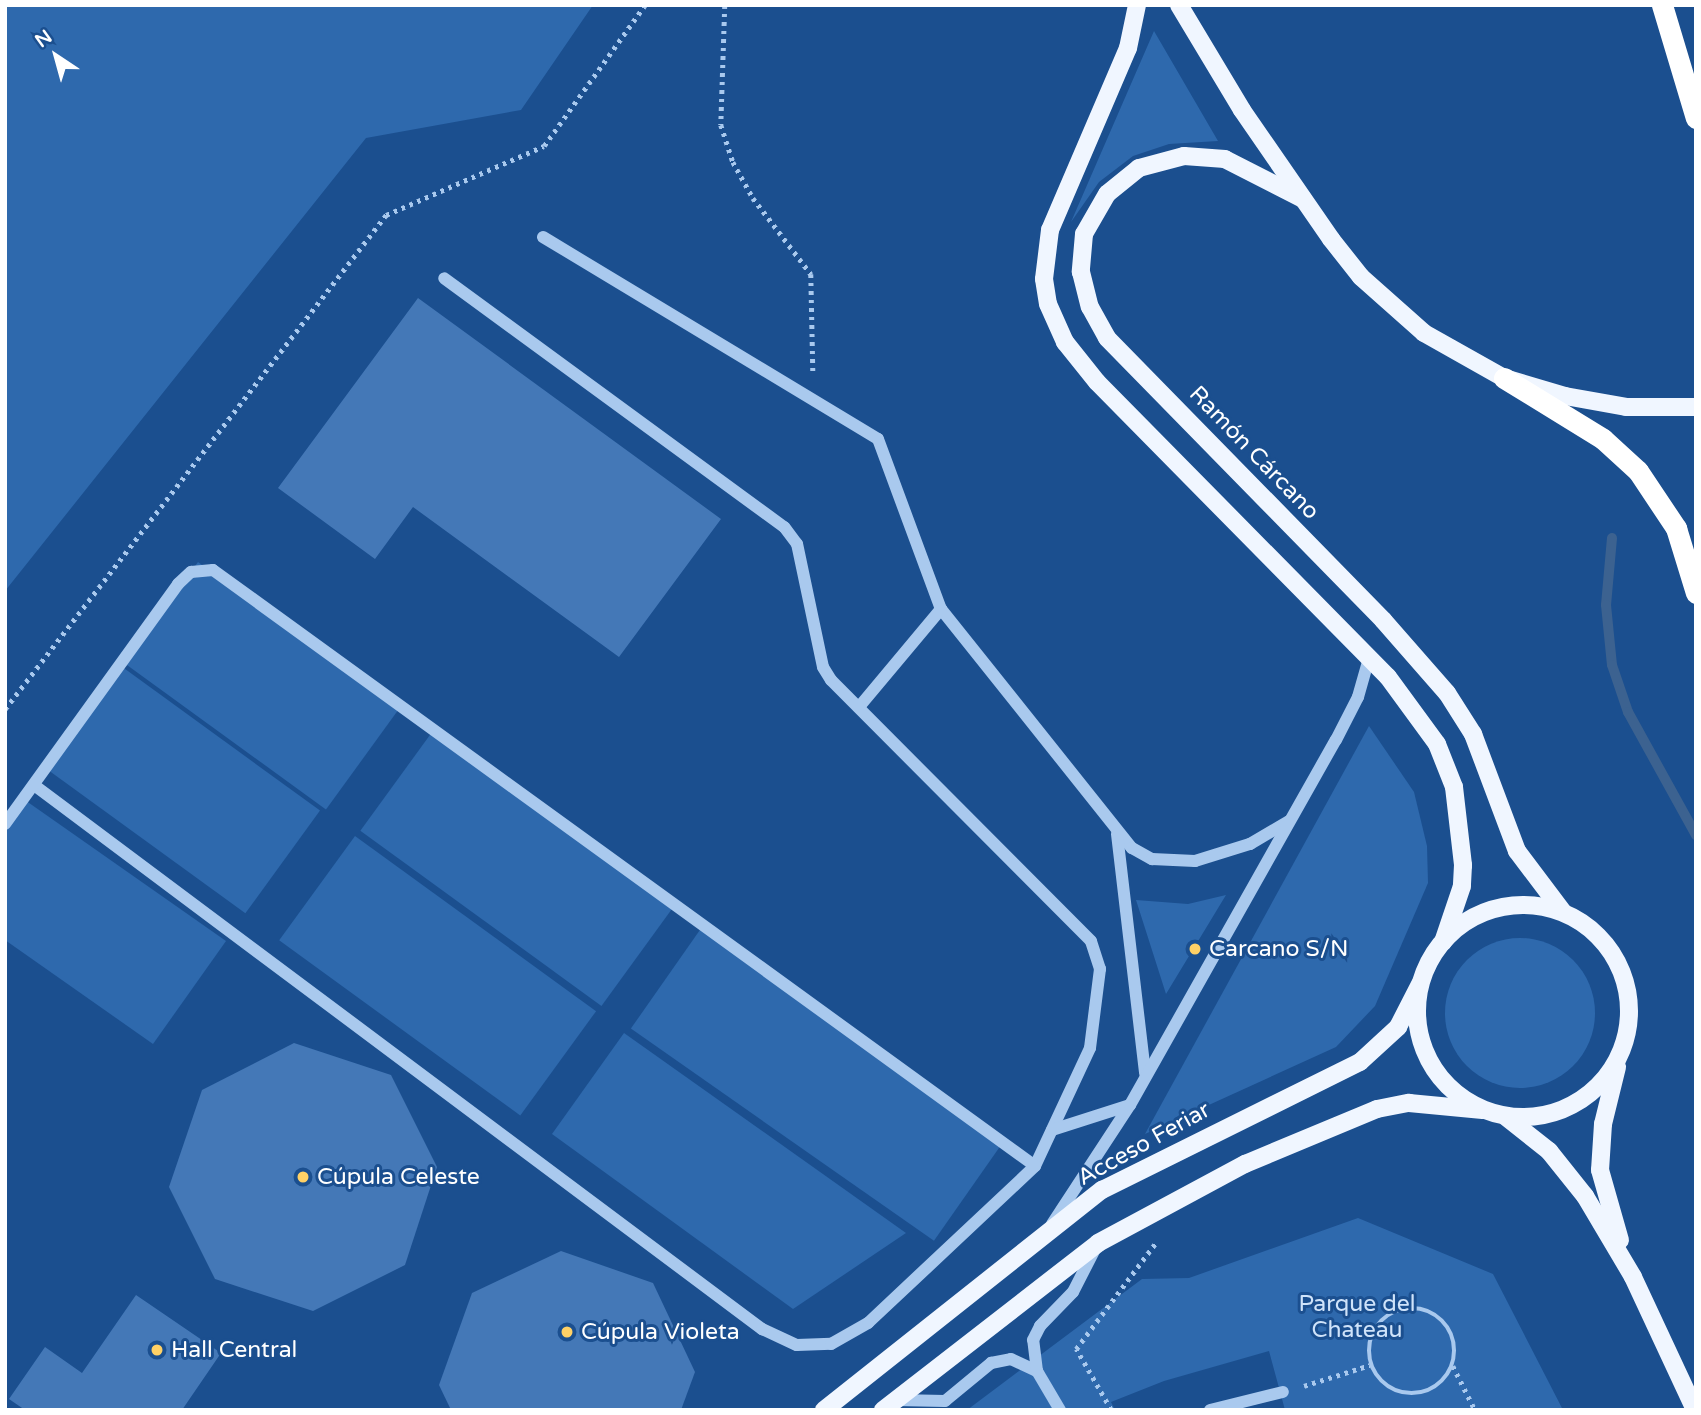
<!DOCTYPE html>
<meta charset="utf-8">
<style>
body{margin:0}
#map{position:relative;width:1701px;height:1415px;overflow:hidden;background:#1b4f8f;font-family:"Varela Round",sans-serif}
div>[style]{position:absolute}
.green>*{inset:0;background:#2e69ad;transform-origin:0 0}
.round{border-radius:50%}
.stream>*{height:10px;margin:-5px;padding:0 5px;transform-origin:5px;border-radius:5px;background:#3c6290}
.building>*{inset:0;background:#4478b7}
.path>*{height:4.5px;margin-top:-2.25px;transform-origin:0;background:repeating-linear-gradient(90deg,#a9c9ee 0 3.5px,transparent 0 8.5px)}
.path>.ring{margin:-2.25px;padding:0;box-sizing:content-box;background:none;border:4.5px solid #a9c9ee;border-radius:50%}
.minor>*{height:12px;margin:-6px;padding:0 6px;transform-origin:6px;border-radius:6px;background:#a9c9ee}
.major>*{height:18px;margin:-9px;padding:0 9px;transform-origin:9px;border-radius:9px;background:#f0f6ff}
.major>.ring{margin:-9px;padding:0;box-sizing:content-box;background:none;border:18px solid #f0f6ff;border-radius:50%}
.highway>*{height:21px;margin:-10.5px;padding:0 10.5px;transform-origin:10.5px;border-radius:10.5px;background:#fff}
.dots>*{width:19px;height:19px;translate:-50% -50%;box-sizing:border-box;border:4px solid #1b4f8f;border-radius:50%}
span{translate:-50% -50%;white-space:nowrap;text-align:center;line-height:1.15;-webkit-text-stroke:6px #1b4f8f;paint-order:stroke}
.street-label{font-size:23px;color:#fff}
.poi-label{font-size:23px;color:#fff}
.left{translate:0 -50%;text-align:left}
.park-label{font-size:23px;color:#cfe3fa}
.frame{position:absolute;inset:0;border:7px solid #fff;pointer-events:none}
.north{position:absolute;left:21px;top:21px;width:70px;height:70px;-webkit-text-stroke:5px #1b4f8f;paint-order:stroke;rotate:324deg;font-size:19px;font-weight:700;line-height:28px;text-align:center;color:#fff}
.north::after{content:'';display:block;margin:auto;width:24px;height:32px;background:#fff;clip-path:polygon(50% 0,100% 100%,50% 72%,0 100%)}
</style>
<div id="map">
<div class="green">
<div style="clip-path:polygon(5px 5px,593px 5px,521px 110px,366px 138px,5px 591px)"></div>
<div style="clip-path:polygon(1154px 31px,1218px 141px,1169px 144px,1133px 156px,1099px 182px,1071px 222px)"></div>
<div style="left:198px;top:562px;width:249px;height:125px;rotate:36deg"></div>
<div style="left:121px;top:666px;width:246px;height:127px;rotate:36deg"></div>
<div style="clip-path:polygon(1369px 726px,1414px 792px,1427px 846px,1428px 883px,1375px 1006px,1336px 1047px,1145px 1134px)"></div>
<div style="left:435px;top:728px;width:298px;height:127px;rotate:36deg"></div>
<div style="clip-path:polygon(22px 798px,226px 941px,153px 1044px,5px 940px,5px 821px)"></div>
<div style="left:355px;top:836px;width:298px;height:129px;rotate:36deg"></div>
<div style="clip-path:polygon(1226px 895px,1166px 994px,1136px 900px,1188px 904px)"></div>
<div style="left:702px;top:927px;width:370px;height:124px;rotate:35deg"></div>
<div class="round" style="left:1445px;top:938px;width:150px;height:150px"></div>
<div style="clip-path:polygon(624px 1033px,906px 1233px,793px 1309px,552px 1134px)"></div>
<div style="clip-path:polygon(1358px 1218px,1493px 1274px,1563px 1410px,1285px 1410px,1269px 1351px,1164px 1381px,1111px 1402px,1115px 1410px,967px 1410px,1142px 1279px,1189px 1278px)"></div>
</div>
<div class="stream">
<div style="left:1612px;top:538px;width:67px;rotate:95.1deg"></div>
<div style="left:1606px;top:605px;width:60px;rotate:84.3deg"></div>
<div style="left:1612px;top:665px;width:50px;rotate:71.2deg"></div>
<div style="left:1628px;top:712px;width:141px;rotate:61.1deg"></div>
</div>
<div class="building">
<div style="clip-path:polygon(418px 298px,721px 519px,619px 657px,413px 507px,375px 559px,278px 488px)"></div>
<div style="clip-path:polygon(294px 1043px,391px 1075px,437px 1167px,405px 1265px,313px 1311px,215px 1279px,169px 1187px,202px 1090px)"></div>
<div style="clip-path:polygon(561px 1251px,653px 1283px,695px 1372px,681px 1410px,451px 1410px,439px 1385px,472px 1293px)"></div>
<div style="clip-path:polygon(136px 1295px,221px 1353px,182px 1410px,25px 1410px,9px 1399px,45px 1347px,82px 1373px)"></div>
</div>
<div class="path">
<div style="left:725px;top:5px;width:120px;rotate:91.9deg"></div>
<div style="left:721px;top:125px;width:39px;rotate:72deg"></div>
<div style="left:733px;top:162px;width:41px;rotate:60.9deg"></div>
<div style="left:753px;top:198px;width:96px;rotate:52.7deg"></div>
<div style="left:811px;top:274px;width:99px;rotate:88.8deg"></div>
<div style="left:5px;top:709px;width:624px;rotate:-52.36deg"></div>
<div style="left:386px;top:215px;width:172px;rotate:-23.6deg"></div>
<div style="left:544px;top:146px;width:173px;rotate:-54.4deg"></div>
<div class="ring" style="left:1369px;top:1308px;width:81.5px;height:81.5px"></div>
<div style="left:1453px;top:1366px;width:49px;rotate:63.4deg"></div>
<div style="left:1304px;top:1386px;width:69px;rotate:-17.7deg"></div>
<div style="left:1005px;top:1410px;width:6px"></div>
<div style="left:1111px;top:1410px;width:70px;rotate:-119.8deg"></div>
<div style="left:1076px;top:1349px;width:135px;rotate:-53.1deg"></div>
</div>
<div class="minor">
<div style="left:543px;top:237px;width:391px;rotate:31.1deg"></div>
<div style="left:878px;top:439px;width:181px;rotate:69.7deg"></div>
<div style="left:941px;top:609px;width:306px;rotate:51.4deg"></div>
<div style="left:1132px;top:848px;width:23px;rotate:29deg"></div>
<div style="left:1152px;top:859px;width:43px;rotate:2.7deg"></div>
<div style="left:1195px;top:861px;width:58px;rotate:-17.2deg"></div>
<div style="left:1250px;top:844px;width:45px;rotate:-30.5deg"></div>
<div style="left:859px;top:707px;width:128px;rotate:-50.1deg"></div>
<div style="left:34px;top:785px;width:909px;rotate:36.77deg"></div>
<div style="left:762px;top:1329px;width:38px;rotate:25deg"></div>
<div style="left:797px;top:1345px;width:34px;rotate:-2deg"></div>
<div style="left:831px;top:1344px;width:43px;rotate:-29.6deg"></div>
<div style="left:868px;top:1323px;width:229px;rotate:-43.2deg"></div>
<div style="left:1035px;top:1166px;width:130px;rotate:-65deg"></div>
<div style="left:1090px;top:1048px;width:80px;rotate:-82.8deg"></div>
<div style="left:1100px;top:969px;width:29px;rotate:-108deg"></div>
<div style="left:1091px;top:941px;width:368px;rotate:-134.9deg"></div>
<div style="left:831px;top:680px;width:15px;rotate:-122deg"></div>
<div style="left:823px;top:667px;width:126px;rotate:-101.9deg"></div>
<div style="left:797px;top:544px;width:21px;rotate:-127deg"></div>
<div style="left:784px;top:527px;width:421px;rotate:-143.8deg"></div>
<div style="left:5px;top:824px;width:296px;rotate:-54.2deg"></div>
<div style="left:178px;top:584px;width:18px;rotate:-43deg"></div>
<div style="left:191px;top:572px;width:22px;rotate:-5deg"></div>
<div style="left:213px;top:570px;width:1015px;rotate:35.94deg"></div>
<div style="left:1117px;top:834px;width:241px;rotate:83.3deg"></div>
<div style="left:1052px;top:1130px;width:82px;rotate:-17.8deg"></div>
<div style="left:1052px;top:1224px;width:142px;rotate:-56.8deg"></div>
<div style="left:1130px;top:1105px;width:419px;rotate:-60.6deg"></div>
<div style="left:1336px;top:740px;width:48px;rotate:-62.9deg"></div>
<div style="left:1358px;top:697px;width:41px;rotate:-74.2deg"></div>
<div style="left:896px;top:1400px;width:49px;rotate:1.2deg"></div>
<div style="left:945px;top:1401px;width:60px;rotate:-39.6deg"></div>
<div style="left:991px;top:1363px;width:20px;rotate:-11deg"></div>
<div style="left:1011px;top:1359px;width:29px;rotate:25deg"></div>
<div style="left:1060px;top:1410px;width:45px;rotate:-120.5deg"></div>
<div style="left:1037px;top:1371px;width:31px;rotate:-97deg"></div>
<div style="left:1033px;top:1340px;width:16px;rotate:-63deg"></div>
<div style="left:1040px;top:1326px;width:47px;rotate:-45.9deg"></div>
<div style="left:1073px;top:1292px;width:48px;rotate:-62.9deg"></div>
<div style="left:1210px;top:1410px;width:75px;rotate:-13.9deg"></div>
</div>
<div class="major">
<div style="left:1137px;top:5px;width:44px;rotate:101.8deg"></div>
<div style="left:1128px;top:48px;width:198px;rotate:113.2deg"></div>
<div style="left:1050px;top:230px;width:49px;rotate:97deg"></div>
<div style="left:1044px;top:279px;width:25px;rotate:81deg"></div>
<div style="left:1048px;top:304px;width:42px;rotate:65.9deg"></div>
<div style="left:1065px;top:342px;width:51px;rotate:51.3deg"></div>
<div style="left:1097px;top:382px;width:414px;rotate:45.4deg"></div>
<div style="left:1388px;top:677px;width:83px;rotate:53.8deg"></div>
<div style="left:1437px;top:744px;width:46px;rotate:68.4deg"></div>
<div style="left:1454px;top:787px;width:79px;rotate:83.4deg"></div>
<div style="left:1463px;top:865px;width:21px;rotate:93deg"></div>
<div style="left:1462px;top:886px;width:59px;rotate:108.7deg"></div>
<div style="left:1179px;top:5px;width:122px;rotate:59deg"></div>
<div style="left:1242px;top:110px;width:157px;rotate:55.4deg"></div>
<div style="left:1331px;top:239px;width:48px;rotate:51.7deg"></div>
<div style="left:1361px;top:277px;width:84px;rotate:41.6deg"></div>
<div style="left:1424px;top:333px;width:92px;rotate:29.4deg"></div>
<div style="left:1504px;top:378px;width:64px;rotate:16.4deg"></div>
<div style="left:1565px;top:396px;width:62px;rotate:10.2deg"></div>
<div style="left:1626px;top:407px;width:70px"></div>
<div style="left:1303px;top:199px;width:88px;rotate:-152.9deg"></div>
<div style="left:1225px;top:159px;width:41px;rotate:-175.8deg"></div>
<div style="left:1184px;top:156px;width:47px;rotate:165.1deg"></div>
<div style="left:1139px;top:168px;width:41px;rotate:140.9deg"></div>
<div style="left:1107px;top:194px;width:46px;rotate:119.9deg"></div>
<div style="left:1084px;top:234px;width:38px;rotate:95deg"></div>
<div style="left:1081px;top:272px;width:36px;rotate:76deg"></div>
<div style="left:1090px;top:307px;width:35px;rotate:61deg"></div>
<div style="left:1107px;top:338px;width:395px;rotate:45.6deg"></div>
<div style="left:1383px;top:620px;width:97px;rotate:48.8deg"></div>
<div style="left:1447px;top:693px;width:49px;rotate:57.6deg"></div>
<div style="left:1473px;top:734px;width:125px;rotate:69.4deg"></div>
<div style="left:1517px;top:851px;width:76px;rotate:53deg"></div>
<div class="ring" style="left:1417px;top:905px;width:194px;height:194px"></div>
<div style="left:1617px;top:1067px;width:59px;rotate:103.8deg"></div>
<div style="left:1603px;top:1124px;width:46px;rotate:93.7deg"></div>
<div style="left:1600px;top:1170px;width:73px;rotate:74.1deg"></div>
<div style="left:1506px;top:1117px;width:55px;rotate:38.3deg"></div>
<div style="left:1549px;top:1151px;width:58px;rotate:51.3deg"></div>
<div style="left:1585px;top:1196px;width:94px;rotate:59.3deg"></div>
<div style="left:1633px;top:1277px;width:147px;rotate:65deg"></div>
<div style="left:824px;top:1410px;width:355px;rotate:-38.4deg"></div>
<div style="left:1102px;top:1190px;width:288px;rotate:-26.4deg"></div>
<div style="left:1360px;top:1062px;width:52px;rotate:-42.6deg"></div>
<div style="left:1398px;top:1027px;width:48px;rotate:-62.9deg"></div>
<div style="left:883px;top:1410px;width:272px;rotate:-37.8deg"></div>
<div style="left:1098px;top:1243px;width:167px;rotate:-28.3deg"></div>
<div style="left:1245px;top:1164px;width:143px;rotate:-22.6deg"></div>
<div style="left:1377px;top:1109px;width:33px;rotate:-11deg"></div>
<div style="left:1409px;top:1103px;width:74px;rotate:5.4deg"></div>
</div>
<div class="highway">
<div style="left:1662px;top:5px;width:118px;rotate:73.3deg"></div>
<div style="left:1504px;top:378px;width:116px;rotate:31.6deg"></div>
<div style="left:1603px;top:439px;width:47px;rotate:42.4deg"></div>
<div style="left:1638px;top:471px;width:69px;rotate:56.3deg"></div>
<div style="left:1676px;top:528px;width:68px;rotate:72.9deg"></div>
</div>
<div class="dots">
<div style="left:1195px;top:949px;background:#ffd166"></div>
<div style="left:303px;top:1177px;background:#ffd166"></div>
<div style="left:567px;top:1332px;background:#ffd166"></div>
<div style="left:157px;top:1350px;background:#ffd166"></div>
</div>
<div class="street-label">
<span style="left:1254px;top:453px;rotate:46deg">Ramón Cárcano</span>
<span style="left:1144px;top:1144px;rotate:-29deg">Acceso Feriar</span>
</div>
<div class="poi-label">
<span class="left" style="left:1209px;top:949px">Carcano S/N</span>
<span class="left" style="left:317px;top:1177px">Cúpula Celeste</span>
<span class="left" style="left:581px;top:1332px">Cúpula Violeta</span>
<span class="left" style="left:171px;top:1350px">Hall Central</span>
</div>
<div class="park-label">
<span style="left:1357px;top:1317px">Parque del<br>Chateau</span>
</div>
<div class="frame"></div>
<div class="north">N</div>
</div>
